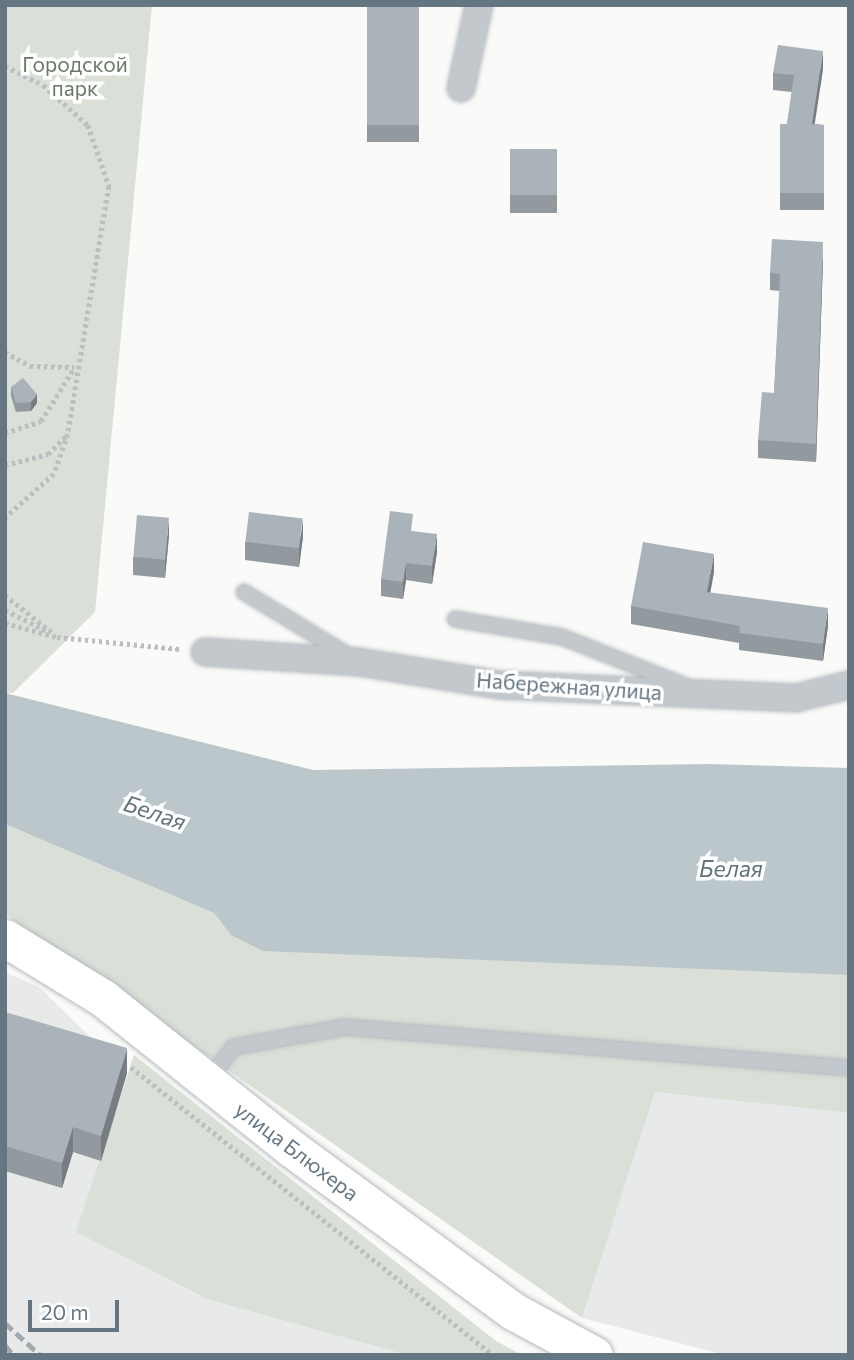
<!DOCTYPE html>
<meta charset="utf-8">
<style>
body{margin:0}
#map{position:relative;width:854px;height:1360px;overflow:hidden;background:#fafaf8;font-family:Commissioner,sans-serif}
div>[style]{position:absolute}
.built>*{inset:0;background:#e8e9e9}
.green>*{inset:0;background:#dadfd7}
.water>*{inset:0;background:#bbc7cb}
.path>*{height:4.5px;margin-top:-2.25px;transform-origin:0;background:repeating-linear-gradient(90deg,#bbbfc2 0 3.5px,transparent 0 7px)}
.roads{filter:drop-shadow(0 0 2px #b3babf) drop-shadow(0 0 2px #b3babf)}
.service>*{height:14px;margin:-7px;padding:0 7px;transform-origin:7px;border-radius:7px;background:#c3c8cc}
.minor>*{height:26px;margin:-13px;padding:0 13px;transform-origin:13px;border-radius:13px;background:#c3c8cc}
.secondary>*{height:37px;margin:-18.5px;padding:0 18.5px;transform-origin:18.5px;border-radius:18.5px;background:#fff}
.rail>*{height:5px;margin-top:-2.5px;transform-origin:0;background:repeating-linear-gradient(90deg,#a2aab0 0 10px,transparent 0 15px)}
.wall>*{inset:0;background:#929a9f;transform-origin:0 0}
.shaded-wall>*{inset:0;background:#777d82}
.building>*{inset:0;background:#aab3b9;transform-origin:0 0}
span{translate:-50% -50%;white-space:nowrap;text-align:center;line-height:1.15;-webkit-text-stroke:7px #fff;paint-order:stroke}
.park-label{font-size:21px;color:#687a64}
.street-label{font-size:21px;color:#657683}
.water-label{font-size:23px;color:#60757c;font-style:italic}
.frame{position:absolute;inset:0;border:7px solid #657683;pointer-events:none}
.scale{position:absolute;left:28px;top:1300px;width:91px;height:32px;box-sizing:border-box;border:4px solid #657683;border-top:0;padding-left:9px;font-size:21px;line-height:24px;white-space:nowrap;color:#657683;-webkit-text-stroke:5px #fff;paint-order:stroke}
</style>
<div id="map">
<div class="built">
<div style="clip-path:polygon(5px 972px,39px 987px,127px 1073px,77px 1232px,207px 1299px,407px 1355px,5px 1355px)"></div>
<div style="clip-path:polygon(655px 1092px,849px 1113px,849px 1355px,725px 1355px,582px 1318px)"></div>
</div>
<div class="green">
<div style="clip-path:polygon(5px 5px,152px 5px,95px 612px,13px 693px,5px 693px)"></div>
<div style="clip-path:polygon(5px 824px,214px 913px,231px 935px,849px 975px,849px 1113px,655px 1092px,582px 1318px,5px 914px)"></div>
<div style="clip-path:polygon(134px 1055px,496px 1341px,522px 1355px,407px 1355px,207px 1299px,76px 1232px)"></div>
</div>
<div class="water">
<div style="clip-path:polygon(5px 693px,313px 770px,708px 764px,849px 768px,849px 975px,263px 951px,231px 935px,214px 913px,5px 824px)"></div>
</div>
<div class="path">
<div style="left:5px;top:66px;width:42px;rotate:26.6deg"></div>
<div style="left:43px;top:85px;width:60px;rotate:41.6deg"></div>
<div style="left:88px;top:125px;width:65px;rotate:71deg"></div>
<div style="left:109px;top:186px;width:251px;rotate:99.4deg"></div>
<div style="left:68px;top:434px;width:42px;rotate:109.3deg"></div>
<div style="left:54px;top:474px;width:66px;rotate:138.1deg"></div>
<div style="left:5px;top:352px;width:29px;rotate:29deg"></div>
<div style="left:30px;top:366px;width:44px;rotate:1.3deg"></div>
<div style="left:5px;top:433px;width:38px;rotate:-18deg"></div>
<div style="left:41px;top:421px;width:62px;rotate:-58.1deg"></div>
<div style="left:5px;top:465px;width:44px;rotate:-14.3deg"></div>
<div style="left:48px;top:454px;width:25px;rotate:-45deg"></div>
<div style="left:5px;top:595px;width:63px;rotate:38.5deg"></div>
<div style="left:5px;top:610px;width:47px;rotate:26.6deg"></div>
<div style="left:5px;top:623px;width:54px;rotate:15.1deg"></div>
<div style="left:57px;top:637px;width:124px;rotate:5.6deg"></div>
<div style="left:131px;top:1067px;width:463px;rotate:38.5deg"></div>
</div>
<div class="roads">
<div class="service">
<div style="left:244px;top:592px;width:125px;rotate:31.3deg"></div>
<div style="left:455px;top:619px;width:109px;rotate:9.5deg"></div>
<div style="left:562px;top:637px;width:133px;rotate:21.6deg"></div>
<div style="left:208px;top:1080px;width:42px;rotate:-51.8deg"></div>
<div style="left:234px;top:1047px;width:113px;rotate:-10.2deg"></div>
<div style="left:345px;top:1027px;width:506px;rotate:4.65deg"></div>
</div>
<div class="minor">
<div style="left:461px;top:88px;width:85px;rotate:-77.8deg"></div>
<div style="left:205px;top:652px;width:154px;rotate:3.7deg"></div>
<div style="left:359px;top:662px;width:142px;rotate:9.3deg"></div>
<div style="left:499px;top:685px;width:297px;rotate:2.5deg"></div>
<div style="left:796px;top:698px;width:55px;rotate:-13.8deg"></div>
</div>
<div class="secondary">
<div style="left:5px;top:938px;width:115px;rotate:31.5deg"></div>
<div style="left:103px;top:998px;width:241px;rotate:38.6deg"></div>
<div style="left:291px;top:1148px;width:275px;rotate:36.3deg"></div>
<div style="left:513px;top:1311px;width:92px;rotate:28.5deg"></div>
</div>
</div>
<div class="rail">
<div style="left:5px;top:1323px;width:47px;rotate:42.4deg"></div>
<div style="left:5px;top:1345px;width:13px;rotate:51deg"></div>
</div>
<div class="wall">
<div style="left:367px;top:5px;width:52px;height:137px"></div>
<div style="clip-path:polygon(823px 69px,814px 124px,824px 125px,824px 210px,780px 210px,780px 124px,787px 124px,792px 92px,773px 90px,773px 73px)"></div>
<div style="left:510px;top:149px;width:47px;height:64px"></div>
<div style="clip-path:polygon(823px 260px,816px 462px,758px 458px,758px 440px,774px 393px,780px 291px,770px 290px,770px 273px)"></div>
<div style="clip-path:polygon(11px 387px,37px 403px,31px 411px,16px 412px,11px 396px)"></div>
<div style="clip-path:polygon(413px 531px,437px 552px,432px 584px,406px 580px,403px 599px,381px 596px,381px 579px)"></div>
<div style="clip-path:polygon(169px 535px,165px 578px,133px 575px,133px 557px)"></div>
<div style="clip-path:polygon(303px 536px,299px 567px,245px 560px,245px 542px)"></div>
<div style="clip-path:polygon(714px 572px,710px 593px,828px 626px,823px 661px,739px 650px,739px 643px,631px 624px,631px 606px)"></div>
<div style="clip-path:polygon(5px 1012px,127px 1073px,101px 1161px,73px 1152px,62px 1188px,5px 1171px)"></div>
</div>
<div class="shaded-wall">
<div style="clip-path:polygon(823px 51px,823px 69px,812px 142px,812px 124px)"></div>
<div style="clip-path:polygon(823px 242px,823px 260px,816px 462px,816px 444px)"></div>
<div style="clip-path:polygon(37px 394px,37px 403px,31px 411px,31px 402px)"></div>
<div style="clip-path:polygon(169px 518px,169px 535px,165px 578px,165px 561px)"></div>
<div style="clip-path:polygon(303px 519px,303px 536px,299px 567px,299px 550px)"></div>
<div style="clip-path:polygon(437px 534px,437px 552px,432px 584px,432px 566px)"></div>
<div style="clip-path:polygon(714px 554px,714px 572px,707px 610px,707px 592px)"></div>
<div style="clip-path:polygon(406px 563px,406px 580px,403px 599px,403px 582px)"></div>
<div style="clip-path:polygon(828px 608px,828px 626px,823px 661px,823px 644px)"></div>
<div style="clip-path:polygon(127px 1048px,127px 1073px,101px 1161px,101px 1136px)"></div>
<div style="clip-path:polygon(73px 1127px,73px 1152px,62px 1188px,62px 1163px)"></div>
</div>
<div class="building">
<div style="left:367px;top:5px;width:52px;height:120px"></div>
<div style="clip-path:polygon(778px 45px,823px 51px,812px 124px,824px 125px,824px 193px,780px 193px,780px 124px,787px 124px,794px 75px,773px 73px)"></div>
<div style="left:510px;top:149px;width:47px;height:46px"></div>
<div style="clip-path:polygon(772px 239px,823px 242px,816px 444px,758px 440px,762px 392px,774px 393px,780px 274px,770px 273px)"></div>
<div style="clip-path:polygon(23px 378px,37px 394px,31px 402px,16px 403px,11px 387px)"></div>
<div style="clip-path:polygon(390px 511px,413px 514px,411px 531px,437px 534px,432px 566px,406px 563px,403px 582px,381px 579px)"></div>
<div style="left:249px;top:512px;width:54px;height:30px;rotate:7deg"></div>
<div style="left:137px;top:515px;width:32px;height:42px;rotate:5deg"></div>
<div style="clip-path:polygon(643px 542px,714px 554px,707px 592px,828px 608px,823px 644px,739px 633px,740px 626px,631px 606px)"></div>
<div style="clip-path:polygon(5px 1012px,127px 1048px,101px 1136px,73px 1127px,62px 1163px,5px 1146px)"></div>
</div>
<div class="park-label">
<span style="left:75px;top:76px">Городской<br>парк</span>
</div>
<div class="street-label">
<span style="left:569px;top:686px;rotate:4deg">Набережная улица</span>
<span style="left:297px;top:1151px;rotate:37deg">улица Блюхера</span>
</div>
<div class="water-label">
<span style="left:155px;top:812px;rotate:19deg">Белая</span>
<span style="left:731px;top:868px">Белая</span>
</div>
<div class="frame"></div>
<div class="scale">20 m</div>
</div>
